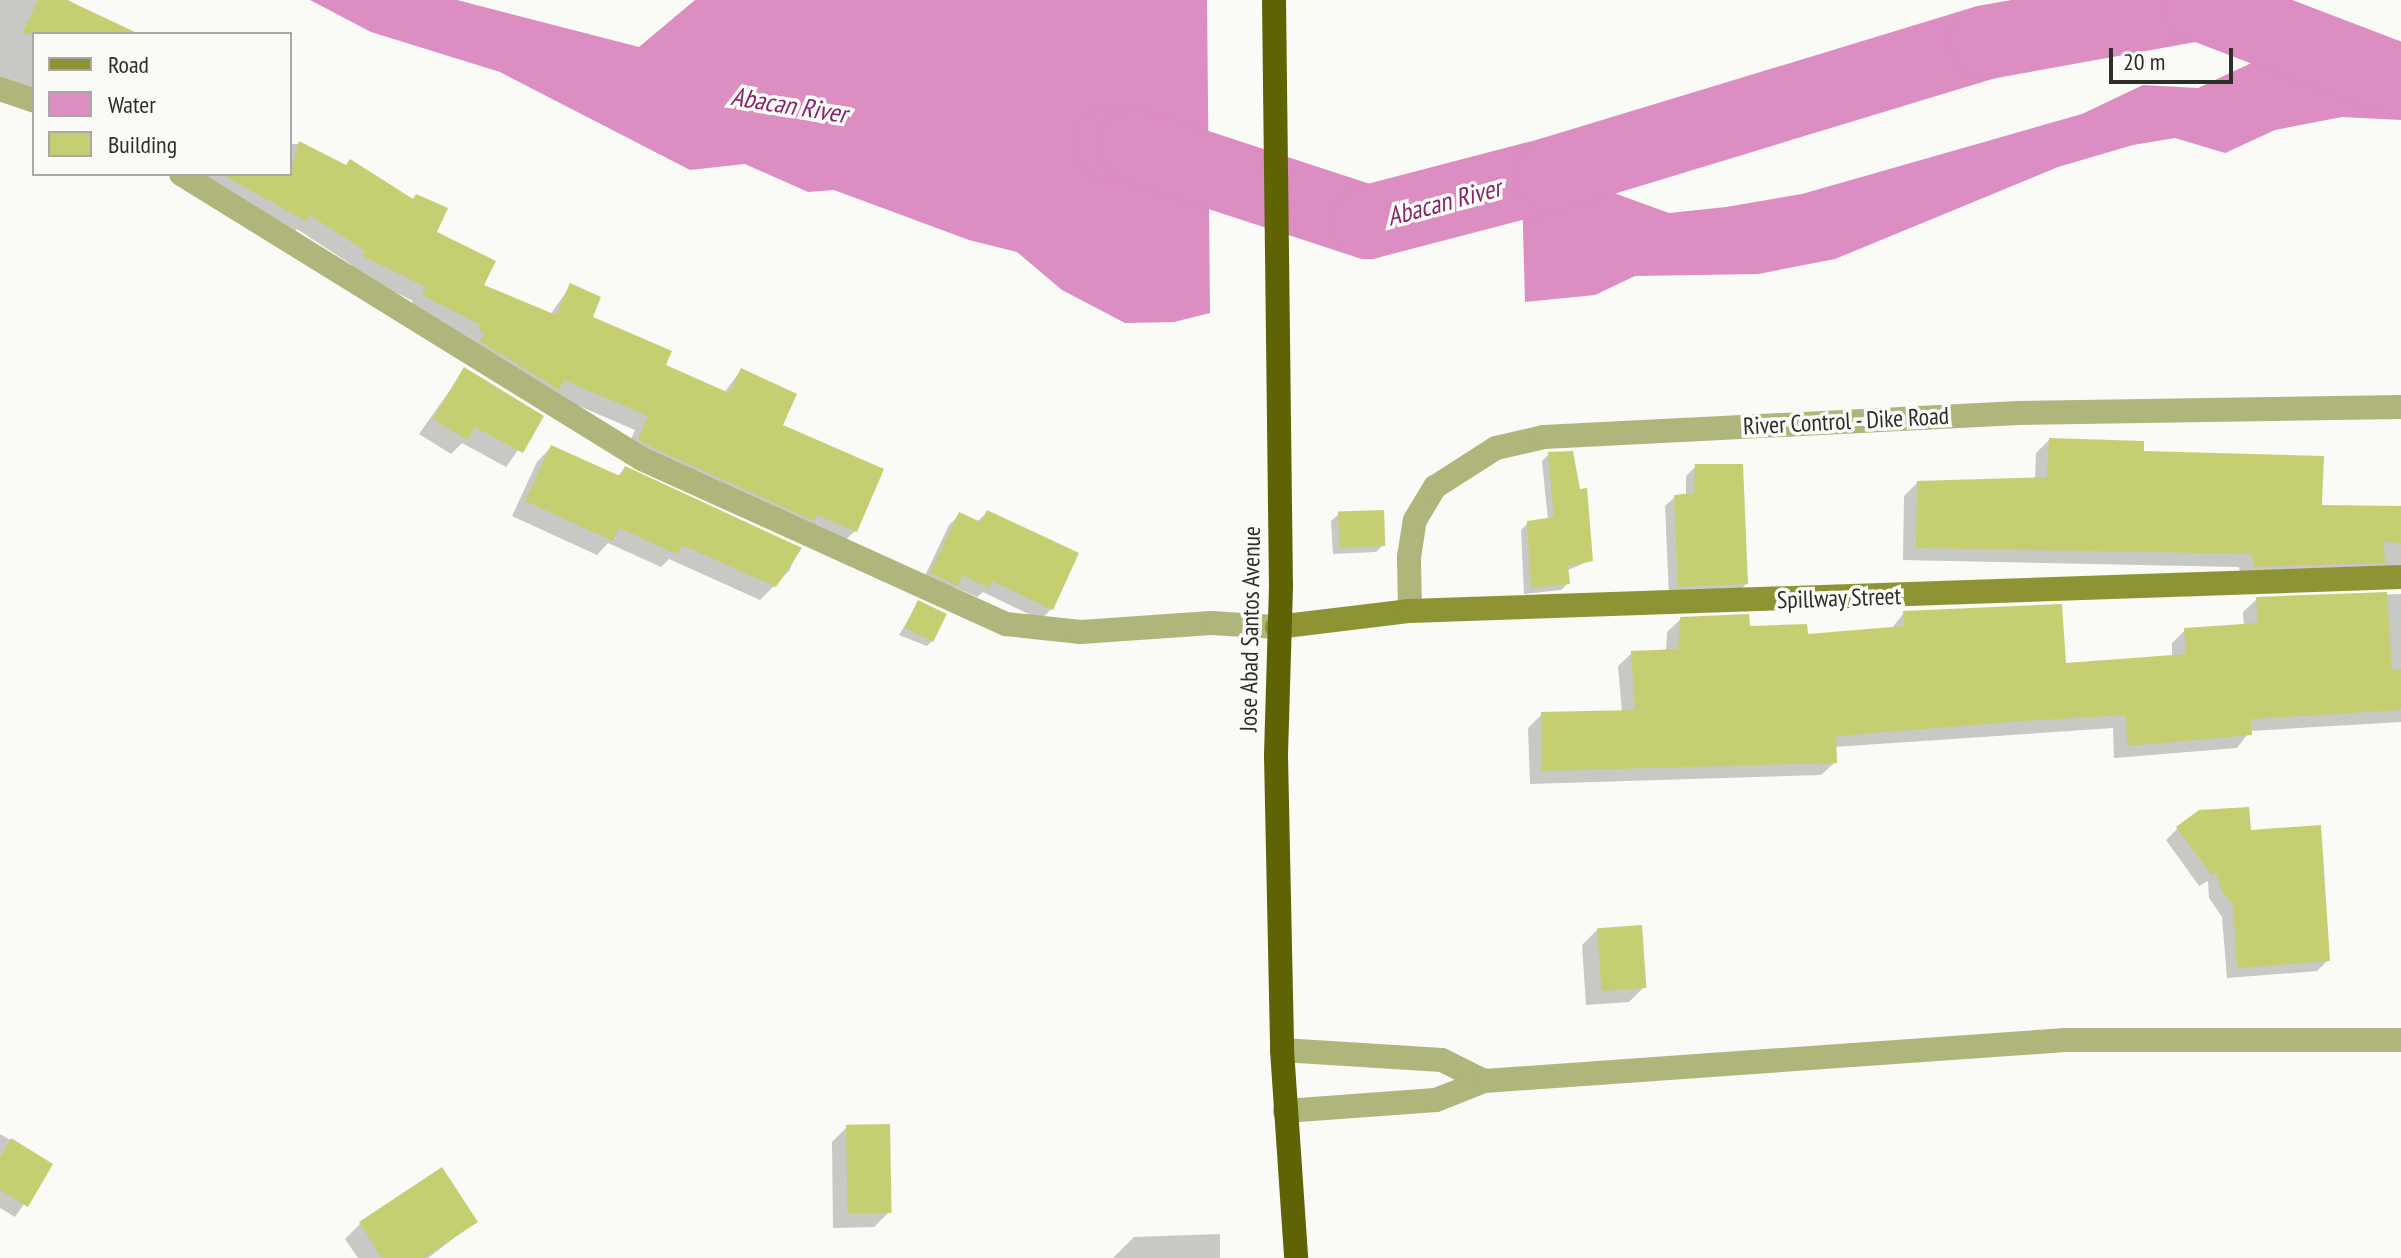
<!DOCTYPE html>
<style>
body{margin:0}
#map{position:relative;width:2401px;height:1258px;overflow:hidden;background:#fafaf6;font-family:"PT Sans Narrow",sans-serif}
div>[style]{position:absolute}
.water>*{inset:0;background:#dc8dc1}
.shadow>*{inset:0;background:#0003}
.river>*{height:74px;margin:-37px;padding:0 37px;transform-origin:37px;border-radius:37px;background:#dc8dc1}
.building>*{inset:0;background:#c6ce72;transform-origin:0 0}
.street>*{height:24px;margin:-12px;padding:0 12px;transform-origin:12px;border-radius:12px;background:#b0b67b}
.secondary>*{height:24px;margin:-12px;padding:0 12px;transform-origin:12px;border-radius:12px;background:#8e9433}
.highway>*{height:24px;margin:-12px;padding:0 12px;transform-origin:12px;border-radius:12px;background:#5f6304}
span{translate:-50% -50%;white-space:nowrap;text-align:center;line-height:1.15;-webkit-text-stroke:7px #fafaf6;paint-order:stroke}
.street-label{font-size:24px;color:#2d2e2c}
.water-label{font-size:26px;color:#84286b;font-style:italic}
.legend{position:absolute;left:32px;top:32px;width:260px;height:144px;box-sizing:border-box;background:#fafaf6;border:2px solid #a8a8a5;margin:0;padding:10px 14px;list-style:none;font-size:24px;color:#2d2e2c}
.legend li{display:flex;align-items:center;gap:16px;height:40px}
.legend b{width:40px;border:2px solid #a8a8a5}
.scale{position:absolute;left:2109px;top:48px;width:124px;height:36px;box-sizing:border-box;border:4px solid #2d2e2c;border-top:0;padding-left:10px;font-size:24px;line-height:28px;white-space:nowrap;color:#2d2e2c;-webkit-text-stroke:6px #fafaf6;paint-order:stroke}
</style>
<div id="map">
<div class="water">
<div style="clip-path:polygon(310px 0,457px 0,639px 47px,695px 0,1207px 0,1210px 313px,1174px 322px,1125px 323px,1062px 290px,1017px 252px,969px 240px,834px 190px,808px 192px,745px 164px,690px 170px,500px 72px,371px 32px)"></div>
<div style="clip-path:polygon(2277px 51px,2401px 67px,2401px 120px,2342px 117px,2275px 130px,2225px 153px,2175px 138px,2133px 145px,2058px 167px,1835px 259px,1758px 274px,1635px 276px,1595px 295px,1525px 302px,1521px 156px,1562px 159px,1592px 185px,1669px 213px,1726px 207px,1802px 194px,2082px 114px,2143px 85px,2198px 88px)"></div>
</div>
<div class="shadow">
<div style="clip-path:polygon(0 0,68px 0,126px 34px,34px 34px,34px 96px,0 91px)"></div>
<div style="clip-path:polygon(290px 144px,299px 144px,434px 233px,481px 286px,550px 315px,571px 285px,591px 318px,663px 366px,724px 393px,741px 370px,855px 531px,841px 544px,625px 453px,635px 430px,551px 394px,409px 309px,413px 301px,350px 270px,352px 265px,297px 229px,291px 235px,194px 174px,290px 174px)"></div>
<div style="clip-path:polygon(465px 369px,541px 417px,506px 467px,462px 443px,451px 454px,419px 434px)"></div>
<div style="clip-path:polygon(2049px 440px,2142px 453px,2320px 507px,2401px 508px,2401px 588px,2241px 580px,2239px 567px,1903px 560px,1904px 496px,1917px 483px,2035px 479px,2036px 453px)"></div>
<div style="clip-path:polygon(551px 447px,617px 477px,625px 468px,799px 549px,789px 571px,760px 600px,669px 559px,661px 567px,608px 543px,597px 555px,512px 516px,537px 462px)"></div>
<div style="clip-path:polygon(1549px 454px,1591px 560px,1566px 571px,1568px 583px,1561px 590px,1524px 594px,1521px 530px,1528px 523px,1548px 520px,1542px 461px)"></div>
<div style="clip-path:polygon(1696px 466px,1746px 584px,1737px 593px,1669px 595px,1665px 506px,1675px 497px,1686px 496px,1686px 476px)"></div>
<div style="clip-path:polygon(987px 512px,1051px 609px,1041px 620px,983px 592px,977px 597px,954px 587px,946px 595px,921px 584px,949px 525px,960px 514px,977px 522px)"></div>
<div style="clip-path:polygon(1339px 514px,1383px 545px,1376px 552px,1333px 554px,1331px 521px)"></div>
<div style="clip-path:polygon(2401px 594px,2401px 722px,2250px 731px,2237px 748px,2114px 758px,2113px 728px,1834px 747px,1835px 762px,1821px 775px,1530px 784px,1528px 728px,1542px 714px,1622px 712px,1618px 666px,1632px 653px,1666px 651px,1667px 632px,1681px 619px,1806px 636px,1891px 629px,1904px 613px,2064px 665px,2172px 657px,2172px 643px,2185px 630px,2244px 626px,2243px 612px,2257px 599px)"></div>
<div style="clip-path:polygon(918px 603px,934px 639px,927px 646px,899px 635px)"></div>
<div style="clip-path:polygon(2178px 828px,2249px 832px,2328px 960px,2317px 971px,2227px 978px,2222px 917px,2209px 898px,2208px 881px,2199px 886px,2166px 840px)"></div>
<div style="clip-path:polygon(1597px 930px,1644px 987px,1629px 1002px,1586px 1005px,1582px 945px)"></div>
<div style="clip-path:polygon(847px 1127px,889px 1212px,874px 1227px,833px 1228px,832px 1142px)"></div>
<div style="clip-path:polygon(0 1134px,51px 1164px,15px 1217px,0 1208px)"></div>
<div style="clip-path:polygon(475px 1222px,428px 1258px,358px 1258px,345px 1239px,360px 1224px)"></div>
<div style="clip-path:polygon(1220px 1234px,1220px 1258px,1113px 1258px,1134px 1237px)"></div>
</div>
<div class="river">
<div style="left:1110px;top:143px;width:25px;rotate:7deg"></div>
<div style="left:1135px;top:146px;width:245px;rotate:18.1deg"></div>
<div style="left:1368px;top:222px;width:190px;rotate:-14.6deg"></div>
<div style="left:1552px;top:174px;width:455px;rotate:-16.9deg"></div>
<div style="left:1987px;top:42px;width:215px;rotate:-10.2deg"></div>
<div style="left:2199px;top:4px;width:216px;rotate:20.9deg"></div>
</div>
<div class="building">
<div style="clip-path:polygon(38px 0,67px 0,139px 34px,22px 34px)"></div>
<div style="clip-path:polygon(299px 141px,346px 165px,350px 159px,413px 199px,416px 194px,448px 208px,437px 232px,496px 261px,484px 285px,556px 315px,570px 283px,601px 297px,593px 317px,672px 351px,666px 365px,729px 393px,741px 368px,797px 394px,783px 425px,884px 469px,857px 532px,817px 515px,814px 521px,649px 446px,638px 439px,648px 416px,564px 380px,559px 390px,480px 341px,485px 333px,479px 330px,481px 325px,422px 295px,426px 287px,362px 256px,365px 251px,310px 215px,307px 222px,222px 174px,290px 174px)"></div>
<div style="clip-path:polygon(464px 367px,544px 416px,523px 453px,475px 427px,468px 440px,433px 419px)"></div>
<div style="clip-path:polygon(2049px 438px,2144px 441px,2144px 451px,2324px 456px,2322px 505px,2401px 506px,2401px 543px,2384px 542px,2385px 563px,2253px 567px,2252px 554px,1916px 548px,1917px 481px,2047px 477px)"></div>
<div style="clip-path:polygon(551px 445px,620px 476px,625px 466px,802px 548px,776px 587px,682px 545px,677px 554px,619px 528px,613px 541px,525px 501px)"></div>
<div style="clip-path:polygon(1573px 451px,1580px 489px,1587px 488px,1593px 561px,1568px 566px,1570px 584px,1531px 588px,1527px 521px,1554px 517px,1548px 452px)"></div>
<div style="clip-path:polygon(1695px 464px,1743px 464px,1748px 584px,1678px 587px,1674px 495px,1694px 493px)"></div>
<div style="clip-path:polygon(987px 510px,1079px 553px,1053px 610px,992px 581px,989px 588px,962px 575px,958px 586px,930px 573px,959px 512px,981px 522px)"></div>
<div style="left:1384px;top:510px;width:36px;height:46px;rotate:88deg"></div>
<div style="clip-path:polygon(2387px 592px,2392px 670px,2401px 669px,2401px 710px,2251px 719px,2252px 735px,2127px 746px,2126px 715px,2024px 721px,1836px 736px,1837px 763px,1542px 771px,1541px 712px,1635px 710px,1631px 651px,1678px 649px,1680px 617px,1749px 614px,1750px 626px,1807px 624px,1808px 634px,1904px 626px,1903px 611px,2062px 604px,2066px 663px,2186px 654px,2184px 628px,2258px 623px,2256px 597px)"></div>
<div style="left:918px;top:600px;width:32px;height:31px;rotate:26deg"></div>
<div style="clip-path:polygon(2249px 807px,2251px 830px,2321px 825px,2330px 961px,2237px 968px,2233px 905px,2219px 886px,2218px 872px,2212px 875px,2176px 827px,2199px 810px)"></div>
<div style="left:1642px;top:925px;width:63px;height:45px;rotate:86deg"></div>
<div style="left:890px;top:1124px;width:89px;height:44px;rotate:89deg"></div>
<div style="clip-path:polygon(11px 1138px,53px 1164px,28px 1207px,0 1190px,0 1157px)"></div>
<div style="clip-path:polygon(442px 1167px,478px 1222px,423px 1258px,382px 1258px,359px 1222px)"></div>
</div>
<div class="street">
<div style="left:0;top:89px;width:36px;rotate:19deg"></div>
<div style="left:181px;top:174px;width:542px;rotate:31.73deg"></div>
<div style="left:642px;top:459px;width:400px;rotate:24.4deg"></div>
<div style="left:1006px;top:624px;width:75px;rotate:6.1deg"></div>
<div style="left:1081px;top:632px;width:130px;rotate:-4deg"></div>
<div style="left:1211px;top:623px;width:66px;rotate:3.5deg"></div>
<div style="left:1410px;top:611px;width:54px;rotate:-91.1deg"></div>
<div style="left:1409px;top:557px;width:37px;rotate:-81deg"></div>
<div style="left:1415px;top:520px;width:39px;rotate:-59deg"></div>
<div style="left:1435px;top:487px;width:72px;rotate:-32.6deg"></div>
<div style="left:1496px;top:448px;width:49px;rotate:-12.9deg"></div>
<div style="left:1544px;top:437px;width:475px;rotate:-2.9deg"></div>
<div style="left:2018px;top:413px;width:383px;rotate:-0.9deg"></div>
<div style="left:1282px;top:1050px;width:160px;rotate:3.6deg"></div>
<div style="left:1442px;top:1060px;width:47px;rotate:26.6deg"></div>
<div style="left:1285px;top:1111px;width:151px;rotate:-4.2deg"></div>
<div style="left:1436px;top:1100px;width:52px;rotate:-21.6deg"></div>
<div style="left:1484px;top:1081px;width:583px;rotate:-4.03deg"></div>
<div style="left:2066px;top:1040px;width:335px"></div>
</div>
<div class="secondary">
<div style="left:1277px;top:627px;width:134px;rotate:-6.9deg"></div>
<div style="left:1410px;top:611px;width:992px;rotate:-1.96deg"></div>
</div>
<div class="highway">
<div style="left:1274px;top:0;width:586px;rotate:89.32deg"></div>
<div style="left:1281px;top:586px;width:170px;rotate:91.7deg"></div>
<div style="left:1276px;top:756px;width:294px;rotate:88.8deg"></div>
<div style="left:1282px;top:1050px;width:208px;rotate:86.1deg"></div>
</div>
<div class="street-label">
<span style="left:1846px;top:421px;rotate:-3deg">River Control - Dike Road</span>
<span style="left:1839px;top:598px;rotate:-2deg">Spillway Street</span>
<span style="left:1250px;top:629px;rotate:-89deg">Jose Abad Santos Avenue</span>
</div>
<div class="water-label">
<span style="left:789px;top:105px;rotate:9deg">Abacan River</span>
<span style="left:1444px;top:202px;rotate:-15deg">Abacan River</span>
</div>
<ul class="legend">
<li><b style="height:10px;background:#8e9433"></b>Road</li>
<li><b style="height:22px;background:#dc8dc1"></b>Water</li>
<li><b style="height:22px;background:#c6ce72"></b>Building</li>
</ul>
<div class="scale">20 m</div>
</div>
